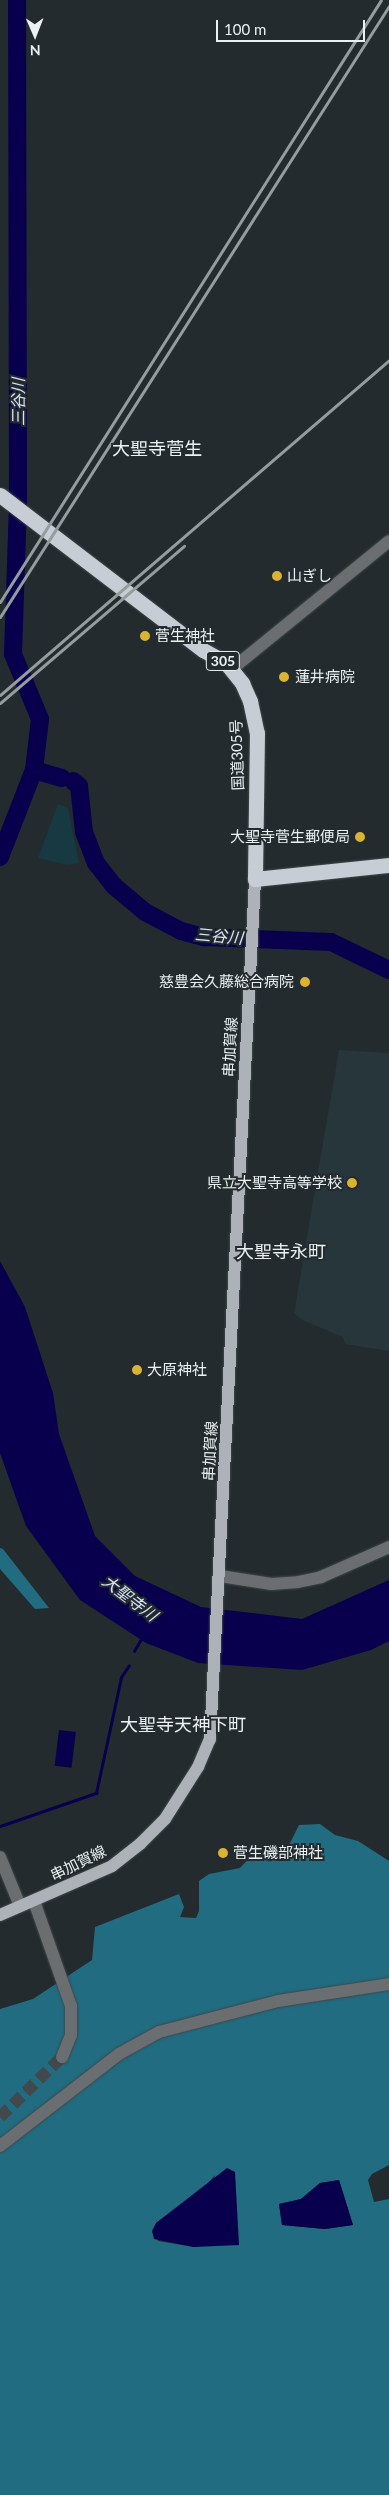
<!DOCTYPE html>
<meta charset="utf-8">
<style>
body{margin:0}
#map{position:relative;width:389px;height:2495px;overflow:hidden;background:#232b2e;font-family:Lato,"Noto Sans JP",sans-serif}
div>[style]{position:absolute}
.built>*{inset:0;background:#26363b}
.green>*{inset:0;background:#173942}
.forest>*{inset:0;background:#216c80}
.water>*{inset:0;background:#08004d;transform-origin:0 0}
.stream>*{height:3px;margin:-1.5px;padding:0 1.5px;transform-origin:1.5px;border-radius:1.5px;background:#08004d}
.river>*{height:18px;margin:-9px;padding:0 9px;transform-origin:9px;border-radius:9px;background:#08004d}
.minor-tunnel>*{height:12px;margin-top:-6px;transform-origin:0;background:repeating-linear-gradient(90deg,#41494c 0 12px,transparent 0 18px)}
.roads{filter:drop-shadow(0 0 1px #3f474a) drop-shadow(0 0 1px #3f474a)}
.minor>*{height:12px;margin:-6px;padding:0 6px;transform-origin:6px;border-radius:6px;background:#6b6e70}
.major>*{height:12px;margin:-6px;padding:0 6px;transform-origin:6px;border-radius:6px;background:#acb2b8}
.highway>*{height:15px;margin:-7.5px;padding:0 7.5px;transform-origin:7.5px;border-radius:7.5px;background:#c6cdd4}
.rail>*{height:3px;margin:-1.5px;padding:0 1.5px;transform-origin:1.5px;border-radius:1.5px;background:#959c9e}
.dots>*{width:14px;height:14px;translate:-50% -50%;box-sizing:border-box;border:2px solid #232b2e;border-radius:50%}
span{translate:-50% -50%;white-space:nowrap;text-align:center;line-height:1.15;-webkit-text-stroke:4px #232b2e;paint-order:stroke}
.shield-label span{padding:1px 4px;background:#232b2e;border:1px solid;border-radius:4px;-webkit-text-stroke-width:0}
.shield-label{font-size:14px;color:#ebf1f3;font-weight:700}
.poi-label{font-size:15px;color:#ebf1f3}
.left{translate:0 -50%;text-align:left}
.right{translate:-100% -50%;text-align:right}
.street-label{font-size:15px;color:#ebf1f3}
.water-label{font-size:16px;color:#dce4fa;font-style:italic}
.quarter-label{font-size:18px;color:#ebf1f3}
.north{position:absolute;left:10px;top:10px;width:50px;height:50px;-webkit-text-stroke:4px #232b2e;paint-order:stroke;rotate:179deg;font-size:14px;font-weight:700;line-height:20px;text-align:center;color:#ebf1f3}
.north::after{content:'';display:block;margin:auto;width:18px;height:22px;background:#ebf1f3;clip-path:polygon(50% 0,100% 100%,50% 72%,0 100%)}
.scale{position:absolute;left:216px;top:20px;width:149px;height:22px;box-sizing:border-box;border:2px solid #ebf1f3;border-top:0;padding-left:6px;font-size:15px;line-height:18px;white-space:nowrap;color:#ebf1f3;-webkit-text-stroke:4px #232b2e;paint-order:stroke}
</style>
<div id="map">
<div class="built">
<div style="clip-path:polygon(339px 1050px,389px 1053px,389px 1351px,345px 1344px,343px 1337px,302px 1320px,294px 1313px)"></div>
</div>
<div class="green">
<div style="clip-path:polygon(58px 804px,68px 808px,79px 863px,67px 865px,38px 858px)"></div>
</div>
<div class="forest">
<div style="clip-path:polygon(0 1548px,3px 1549px,49px 1608px,35px 1609px,0 1569px)"></div>
<div style="clip-path:polygon(evenodd,320px 1824px,335px 1835px,358px 1841px,389px 1861px,389px 2165px,372px 2174px,368px 2180px,374px 2202px,389px 2199px,389px 2495px,0 2495px,0 2009px,33px 1999px,92px 1960px,95px 1927px,179px 1894px,184px 1907px,180px 1917px,196px 1918px,199px 1911px,199px 1881px,209px 1874px,240px 1868px,251px 1856px,288px 1847px,299px 1825px,320px 1824px,215px 2175px,194px 2247px,158px 2241px,156px 2223px,200px 2193px,215px 2175px,320px 1824px,339px 2180px,353px 2225px,325px 2229px,282px 2225px,279px 2204px,301px 2199px,320px 2183px,339px 2180px)"></div>
</div>
<div class="water">
<div style="clip-path:polygon(0 1261px,25px 1307px,53px 1393px,59px 1434px,95px 1536px,135px 1576px,201px 1607px,302px 1619px,389px 1580px,389px 1641px,371px 1650px,302px 1670px,198px 1663px,146px 1643px,80px 1600px,26px 1526px,0 1453px)"></div>
<div style="left:59px;top:1730px;width:17px;height:36px;rotate:7deg"></div>
<div style="clip-path:polygon(227px 2168px,235px 2172px,239px 2245px,194px 2247px,154px 2239px,152px 2231px,156px 2223px)"></div>
<div style="clip-path:polygon(339px 2180px,353px 2225px,325px 2229px,282px 2225px,279px 2204px,301px 2199px,320px 2183px)"></div>
</div>
<div class="stream">
<div style="left:134px;top:1651px;width:16px;rotate:-60deg"></div>
<div style="left:0;top:1826px;width:102px;rotate:-19deg"></div>
<div style="left:96px;top:1793px;width:119px;rotate:-77.8deg"></div>
<div style="left:121px;top:1677px;width:14px;rotate:-56deg"></div>
</div>
<div class="river">
<div style="left:34px;top:770px;width:29px;rotate:16deg"></div>
<div style="left:73px;top:781px;width:8px;rotate:40deg"></div>
<div style="left:79px;top:786px;width:46px;rotate:83.8deg"></div>
<div style="left:84px;top:832px;width:33px;rotate:69deg"></div>
<div style="left:96px;top:863px;width:29px;rotate:52deg"></div>
<div style="left:114px;top:886px;width:40px;rotate:40deg"></div>
<div style="left:145px;top:912px;width:41px;rotate:27.8deg"></div>
<div style="left:181px;top:931px;width:24px;rotate:15deg"></div>
<div style="left:204px;top:937px;width:127px;rotate:2.3deg"></div>
<div style="left:331px;top:942px;width:64px;rotate:25.8deg"></div>
<div style="left:0;top:857px;width:93px;rotate:-68.7deg"></div>
<div style="left:34px;top:770px;width:51px;rotate:-83.3deg"></div>
<div style="left:40px;top:719px;width:70px;rotate:-112.6deg"></div>
<div style="left:13px;top:654px;width:154px;rotate:-88.1deg"></div>
<div style="left:18px;top:500px;width:500px;rotate:-90.11deg"></div>
</div>
<div class="minor-tunnel">
<div style="left:0;top:2117px;width:86px;rotate:-44.1deg"></div>
</div>
<div class="roads">
<div class="minor">
<div style="left:233px;top:668px;width:201px;rotate:-39.1deg"></div>
<div style="left:220px;top:1576px;width:52px;rotate:8.9deg"></div>
<div style="left:271px;top:1584px;width:27px;rotate:-4deg"></div>
<div style="left:298px;top:1582px;width:24px;rotate:-12deg"></div>
<div style="left:321px;top:1577px;width:74px;rotate:-23.8deg"></div>
<div style="left:0;top:1857px;width:53px;rotate:67.8deg"></div>
<div style="left:34px;top:1901px;width:111px;rotate:70.6deg"></div>
<div style="left:71px;top:2006px;width:29px;rotate:90deg"></div>
<div style="left:71px;top:2035px;width:24px;rotate:112deg"></div>
<div style="left:0;top:2146px;width:150px;rotate:-37.7deg"></div>
<div style="left:119px;top:2054px;width:46px;rotate:-28.8deg"></div>
<div style="left:159px;top:2032px;width:123px;rotate:-14.6deg"></div>
<div style="left:278px;top:2001px;width:112px;rotate:-8.7deg"></div>
</div>
<div class="major">
<div style="left:0;top:1915px;width:122px;rotate:-23.6deg"></div>
<div style="left:112px;top:1866px;width:36px;rotate:-38deg"></div>
<div style="left:140px;top:1844px;width:35px;rotate:-45deg"></div>
<div style="left:165px;top:1819px;width:62px;rotate:-57.6deg"></div>
<div style="left:198px;top:1767px;width:30px;rotate:-67deg"></div>
<div style="left:210px;top:1739px;width:861px;rotate:-87deg"></div>
</div>
<div class="highway">
<div style="left:0;top:495px;width:255px;rotate:37.4deg"></div>
<div style="left:203px;top:650px;width:26px;rotate:29deg"></div>
<div style="left:226px;top:663px;width:26px;rotate:51deg"></div>
<div style="left:242px;top:683px;width:20px;rotate:66deg"></div>
<div style="left:250px;top:701px;width:33px;rotate:78deg"></div>
<div style="left:257px;top:733px;width:146px;rotate:90.8deg"></div>
<div style="left:255px;top:879px;width:135px;rotate:-6deg"></div>
</div>
</div>
<div class="rail">
<div style="left:0;top:602px;width:712px;rotate:-57.67deg"></div>
<div style="left:0;top:617px;width:724px;rotate:-57.52deg"></div>
<div style="left:0;top:695px;width:513px;rotate:-40.73deg"></div>
<div style="left:0;top:703px;width:242px;rotate:-40.5deg"></div>
</div>
<div class="dots">
<div style="left:277px;top:576px;background:#dab333"></div>
<div style="left:145px;top:636px;background:#dab333"></div>
<div style="left:284px;top:677px;background:#dab333"></div>
<div style="left:360px;top:837px;background:#dab333"></div>
<div style="left:305px;top:982px;background:#dab333"></div>
<div style="left:352px;top:1183px;background:#dab333"></div>
<div style="left:137px;top:1370px;background:#dab333"></div>
<div style="left:223px;top:1853px;background:#dab333"></div>
</div>
<div class="shield-label">
<span style="left:223px;top:661px">305</span>
</div>
<div class="poi-label">
<span class="left" style="left:287px;top:576px">山ぎし</span>
<span class="left" style="left:155px;top:636px">菅生神社</span>
<span class="left" style="left:295px;top:677px">蓮井病院</span>
<span class="right" style="left:350px;top:837px">大聖寺菅生郵便局</span>
<span class="right" style="left:294px;top:982px">慈豊会久藤総合病院</span>
<span class="right" style="left:342px;top:1183px">県立大聖寺高等学校</span>
<span class="left" style="left:147px;top:1370px">大原神社</span>
<span class="left" style="left:233px;top:1853px">菅生磯部神社</span>
</div>
<div class="street-label">
<span style="left:237px;top:755px;rotate:-92deg">国道305号</span>
<span style="left:230px;top:1047px;rotate:-87deg">串加賀線</span>
<span style="left:210px;top:1451px;rotate:-87deg">串加賀線</span>
<span style="left:78px;top:1863px;rotate:-26deg">串加賀線</span>
</div>
<div class="water-label">
<span style="left:18px;top:402px;rotate:-90deg">三谷川</span>
<span style="left:219px;top:936px;rotate:5deg">三谷川</span>
<span style="left:130px;top:1598px;rotate:37deg">大聖寺川</span>
</div>
<div class="quarter-label">
<span style="left:157px;top:448px">大聖寺菅生</span>
<span style="left:281px;top:1251px">大聖寺永町</span>
<span style="left:183px;top:1724px">大聖寺天神下町</span>
</div>
<div class="north">N</div>
<div class="scale">100 m</div>
</div>
